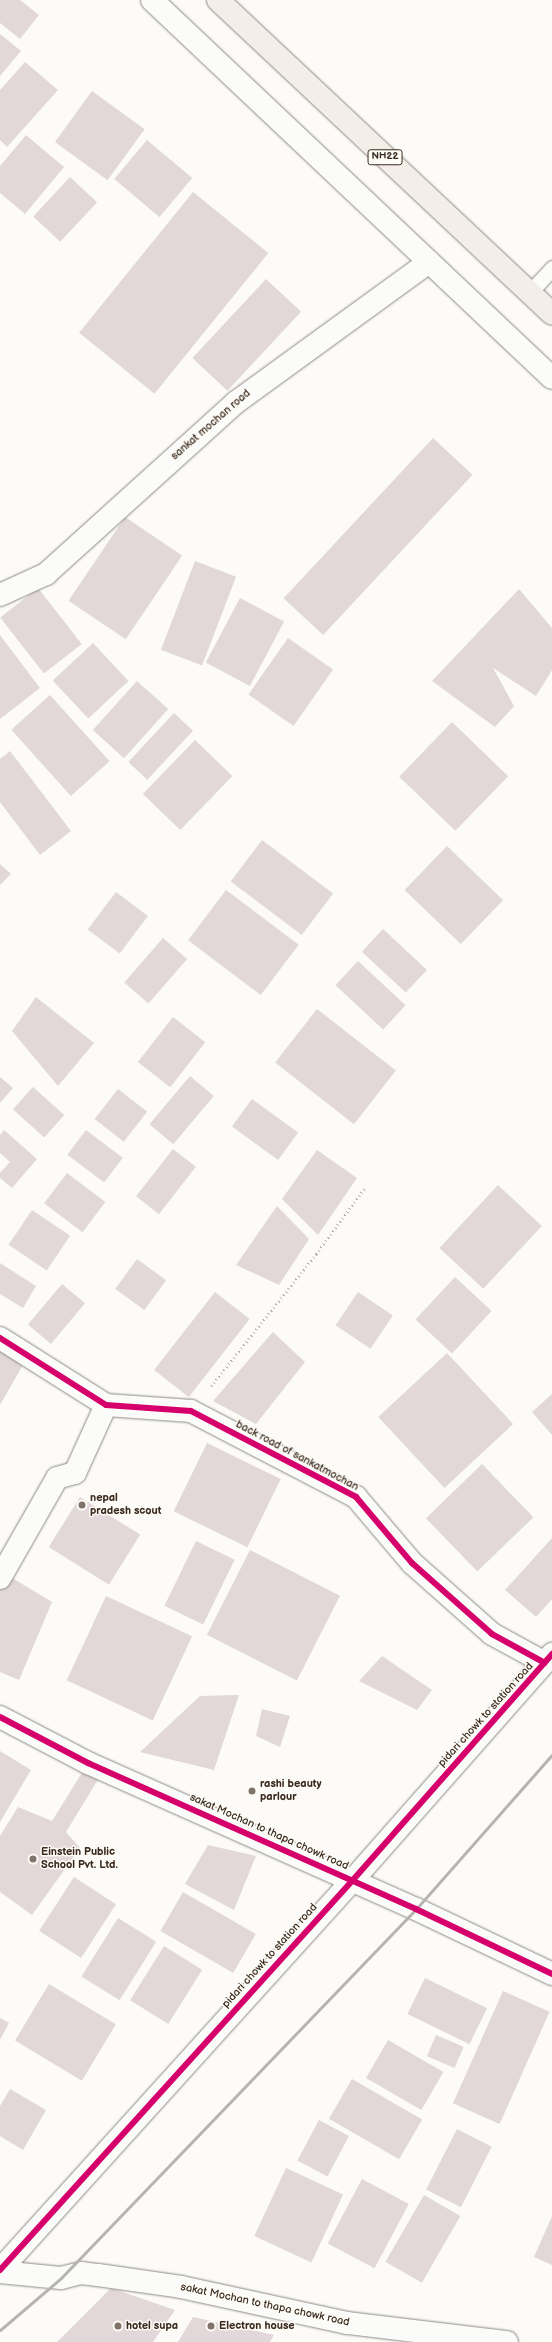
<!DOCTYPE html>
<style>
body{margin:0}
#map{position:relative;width:552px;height:2342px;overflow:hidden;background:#fcfbf8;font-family:"Balsamiq Sans",sans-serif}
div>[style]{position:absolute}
.building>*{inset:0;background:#e2d7d9;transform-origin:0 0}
.path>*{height:2.5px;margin-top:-1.25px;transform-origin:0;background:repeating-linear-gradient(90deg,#b6b4b1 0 1px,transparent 0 4px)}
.roads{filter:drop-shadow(0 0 1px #8d8985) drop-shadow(0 0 1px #8d8985)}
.service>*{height:15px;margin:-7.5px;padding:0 7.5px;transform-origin:7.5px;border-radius:7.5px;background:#fbfbf9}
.minor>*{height:22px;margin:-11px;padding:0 11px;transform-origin:11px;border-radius:11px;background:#fbfbf9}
.tertiary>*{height:22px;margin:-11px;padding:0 11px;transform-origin:11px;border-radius:11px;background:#fbfbf9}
.trunk>*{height:22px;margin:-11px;padding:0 11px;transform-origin:11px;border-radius:11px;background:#f3eee8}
.rail>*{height:3px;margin:-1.5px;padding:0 1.5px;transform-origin:1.5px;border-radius:1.5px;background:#b6b4b1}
.cycleway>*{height:6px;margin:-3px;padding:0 3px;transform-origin:3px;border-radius:3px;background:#d6006c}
.dots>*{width:11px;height:11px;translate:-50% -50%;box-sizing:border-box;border:2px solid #fdfcf7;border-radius:50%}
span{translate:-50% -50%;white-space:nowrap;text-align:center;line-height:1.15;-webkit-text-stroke:3px #fdfcf7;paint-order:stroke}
.shield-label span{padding:1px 3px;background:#fdfcf7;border:1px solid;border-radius:3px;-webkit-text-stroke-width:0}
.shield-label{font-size:10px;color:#3b2a1e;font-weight:700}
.street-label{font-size:11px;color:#3b2a1e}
.poi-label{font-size:11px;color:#3b2a1e;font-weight:700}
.left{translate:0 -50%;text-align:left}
</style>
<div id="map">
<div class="building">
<div style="clip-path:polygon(0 0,20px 0,39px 15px,20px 39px,0 23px)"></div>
<div style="clip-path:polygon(0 34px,21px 51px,0 76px)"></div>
<div style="clip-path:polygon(25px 62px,58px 90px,7px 147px,0 140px,0 90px)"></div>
<div style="left:92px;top:91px;width:65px;height:63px;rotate:36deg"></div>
<div style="clip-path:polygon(26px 135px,64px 167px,25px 214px,0 193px,0 166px)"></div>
<div style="left:147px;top:140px;width:59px;height:51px;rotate:40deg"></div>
<div style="left:70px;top:177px;width:37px;height:54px;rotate:43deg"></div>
<div style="left:193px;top:192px;width:97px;height:181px;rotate:39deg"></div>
<div style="left:266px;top:279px;width:48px;height:108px;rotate:43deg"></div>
<div style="left:433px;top:438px;width:54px;height:219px;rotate:43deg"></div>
<div style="left:125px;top:517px;width:69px;height:101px;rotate:34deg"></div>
<div style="left:195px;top:561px;width:44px;height:95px;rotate:21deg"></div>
<div style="left:38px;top:588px;width:71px;height:48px;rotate:52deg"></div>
<div style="clip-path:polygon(519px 589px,552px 628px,552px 670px,536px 696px,493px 668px,514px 706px,495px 727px,432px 681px)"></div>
<div style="left:240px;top:598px;width:50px;height:73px;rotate:28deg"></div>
<div style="clip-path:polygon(0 635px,40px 688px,0 719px)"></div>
<div style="left:288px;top:638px;width:55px;height:69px;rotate:35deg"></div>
<div style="left:93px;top:643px;width:52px;height:55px;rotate:47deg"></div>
<div style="left:137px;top:681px;width:42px;height:66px;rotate:42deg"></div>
<div style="left:50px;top:695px;width:89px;height:52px;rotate:48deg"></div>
<div style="left:174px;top:713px;width:26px;height:67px;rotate:43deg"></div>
<div style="left:452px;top:722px;width:78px;height:76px;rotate:44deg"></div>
<div style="left:195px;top:740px;width:52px;height:75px;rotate:44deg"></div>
<div style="clip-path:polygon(10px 751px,71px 831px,40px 855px,0 802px,0 759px)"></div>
<div style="left:262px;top:840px;width:89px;height:52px;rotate:37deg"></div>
<div style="left:447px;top:846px;width:78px;height:61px;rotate:44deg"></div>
<div style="clip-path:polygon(0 864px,11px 874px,0 885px)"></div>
<div style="left:226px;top:890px;width:91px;height:63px;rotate:37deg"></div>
<div style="left:116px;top:892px;width:40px;height:47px;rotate:37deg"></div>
<div style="left:383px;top:929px;width:60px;height:31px;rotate:43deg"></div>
<div style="left:163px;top:938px;width:32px;height:59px;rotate:41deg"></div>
<div style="left:358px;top:961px;width:65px;height:33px;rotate:43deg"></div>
<div style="clip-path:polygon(36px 997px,94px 1043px,58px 1086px,12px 1031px)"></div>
<div style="left:317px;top:1009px;width:100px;height:68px;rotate:38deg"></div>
<div style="left:173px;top:1017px;width:41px;height:57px;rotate:38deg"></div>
<div style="left:190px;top:1076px;width:31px;height:63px;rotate:40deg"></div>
<div style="clip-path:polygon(0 1077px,13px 1088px,0 1103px)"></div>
<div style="left:33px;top:1087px;width:42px;height:30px;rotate:42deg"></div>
<div style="left:118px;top:1089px;width:37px;height:38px;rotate:38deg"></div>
<div style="left:252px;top:1099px;width:57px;height:34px;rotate:36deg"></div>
<div style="clip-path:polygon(4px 1130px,37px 1159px,12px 1188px,0 1178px,0 1173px,10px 1162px,0 1153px,0 1135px)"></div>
<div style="left:86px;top:1130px;width:46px;height:31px;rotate:37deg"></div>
<div style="left:173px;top:1149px;width:29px;height:60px;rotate:38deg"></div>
<div style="clip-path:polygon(317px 1150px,357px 1178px,318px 1235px,282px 1199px)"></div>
<div style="left:67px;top:1173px;width:48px;height:38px;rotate:37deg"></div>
<div style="left:498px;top:1185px;width:60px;height:86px;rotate:43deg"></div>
<div style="clip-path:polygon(277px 1206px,309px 1239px,279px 1285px,236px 1265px)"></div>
<div style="left:32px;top:1210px;width:46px;height:42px;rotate:34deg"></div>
<div style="left:137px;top:1259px;width:36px;height:37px;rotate:36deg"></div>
<div style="clip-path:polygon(0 1263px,36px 1286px,23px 1308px,0 1294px)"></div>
<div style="left:455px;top:1277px;width:50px;height:58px;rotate:43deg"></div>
<div style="left:62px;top:1284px;width:30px;height:53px;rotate:40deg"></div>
<div style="left:215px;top:1292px;width:44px;height:99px;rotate:38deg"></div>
<div style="left:358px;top:1292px;width:42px;height:40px;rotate:34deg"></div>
<div style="clip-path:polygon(273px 1332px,305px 1362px,256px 1424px,213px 1401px)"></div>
<div style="clip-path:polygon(0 1348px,24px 1363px,0 1405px)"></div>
<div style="left:447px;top:1353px;width:97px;height:94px;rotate:47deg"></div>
<div style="clip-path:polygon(552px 1394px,552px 1435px,532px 1412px)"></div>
<div style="left:207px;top:1443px;width:82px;height:76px;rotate:26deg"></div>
<div style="left:482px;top:1464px;width:74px;height:78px;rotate:46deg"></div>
<div style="left:80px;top:1497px;width:71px;height:59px;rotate:32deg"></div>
<div style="clip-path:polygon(552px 1538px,552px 1599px,536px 1617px,505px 1590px)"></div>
<div style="left:196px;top:1541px;width:43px;height:72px;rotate:26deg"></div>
<div style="left:250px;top:1550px;width:101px;height:95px;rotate:27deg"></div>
<div style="clip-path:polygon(4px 1573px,52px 1602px,19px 1680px,0 1672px,0 1581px)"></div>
<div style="left:106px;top:1596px;width:95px;height:93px;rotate:25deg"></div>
<div style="clip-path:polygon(382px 1656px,432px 1690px,417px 1710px,359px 1681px)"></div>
<div style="clip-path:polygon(239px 1695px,214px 1770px,140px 1752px,200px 1696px)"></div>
<div style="clip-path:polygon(262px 1709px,290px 1716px,280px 1747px,256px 1736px)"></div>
<div style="clip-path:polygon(0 1751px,31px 1770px,0 1822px)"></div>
<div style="clip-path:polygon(88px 1763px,104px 1770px,66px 1832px,80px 1848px,32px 1915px,0 1892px,0 1836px,18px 1807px,52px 1821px)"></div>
<div style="clip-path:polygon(208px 1845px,256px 1856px,234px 1910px,185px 1884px)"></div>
<div style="left:74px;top:1877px;width:50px;height:64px;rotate:33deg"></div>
<div style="left:183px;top:1892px;width:84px;height:45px;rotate:30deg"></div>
<div style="left:118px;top:1918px;width:45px;height:69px;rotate:32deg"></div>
<div style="left:164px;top:1946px;width:45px;height:64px;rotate:32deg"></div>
<div style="left:425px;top:1978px;width:69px;height:40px;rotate:26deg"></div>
<div style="left:49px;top:1984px;width:78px;height:66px;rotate:31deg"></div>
<div style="left:503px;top:1991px;width:51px;height:123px;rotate:24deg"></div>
<div style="clip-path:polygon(0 2018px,9px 2023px,0 2040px)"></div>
<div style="left:436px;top:2035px;width:30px;height:23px;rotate:23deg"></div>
<div style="left:388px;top:2040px;width:64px;height:44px;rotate:30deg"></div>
<div style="left:352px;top:2079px;width:81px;height:46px;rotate:30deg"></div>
<div style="clip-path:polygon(10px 2089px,46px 2110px,23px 2150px,0 2136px,0 2106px)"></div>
<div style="left:319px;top:2120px;width:34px;height:46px;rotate:28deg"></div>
<div style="left:457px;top:2129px;width:39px;height:68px;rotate:27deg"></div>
<div style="left:286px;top:2168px;width:63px;height:75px;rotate:25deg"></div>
<div style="left:362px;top:2179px;width:53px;height:73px;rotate:28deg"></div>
<div style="left:424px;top:2195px;width:42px;height:77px;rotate:30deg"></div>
<div style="clip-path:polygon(552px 2216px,552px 2265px,534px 2257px)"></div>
<div style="clip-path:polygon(111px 2288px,175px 2310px,153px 2342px,57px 2342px)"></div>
<div style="clip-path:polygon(193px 2317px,274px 2335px,270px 2342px,178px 2342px)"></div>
</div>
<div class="path">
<div style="left:211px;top:1386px;width:169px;rotate:-51.5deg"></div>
<div style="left:316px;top:1254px;width:81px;rotate:-53.6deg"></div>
</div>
<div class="roads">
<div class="service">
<div style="left:530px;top:292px;width:33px;rotate:-47deg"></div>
</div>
<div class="minor">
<div style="left:152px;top:0;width:550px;rotate:43.38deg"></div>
<div style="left:0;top:595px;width:51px;rotate:-24.5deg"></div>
<div style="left:46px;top:574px;width:255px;rotate:-42.1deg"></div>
<div style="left:235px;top:403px;width:240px;rotate:-36deg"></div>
<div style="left:0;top:1338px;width:125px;rotate:32.3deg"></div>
<div style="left:106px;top:1405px;width:85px;rotate:4deg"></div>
<div style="left:191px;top:1411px;width:186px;rotate:27.5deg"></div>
<div style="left:356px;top:1497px;width:87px;rotate:49.7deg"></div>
<div style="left:412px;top:1563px;width:107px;rotate:41.6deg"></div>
<div style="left:492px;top:1634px;width:60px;rotate:28.7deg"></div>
<div style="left:0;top:2270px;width:525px;rotate:-47.86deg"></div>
<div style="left:352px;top:1881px;width:303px;rotate:-48.6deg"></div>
</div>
<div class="tertiary">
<div style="left:0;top:1578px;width:115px;rotate:-60.3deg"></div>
<div style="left:57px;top:1478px;width:19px;rotate:-16deg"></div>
<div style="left:75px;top:1473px;width:75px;rotate:-65.5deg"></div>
<div style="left:0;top:1717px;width:99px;rotate:27.6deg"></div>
<div style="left:88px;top:1763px;width:359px;rotate:24deg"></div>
<div style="left:416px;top:1909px;width:151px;rotate:25.5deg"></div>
<div style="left:0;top:2272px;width:61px;rotate:5.6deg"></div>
<div style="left:61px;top:2278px;width:21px;rotate:-14deg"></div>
<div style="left:81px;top:2273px;width:17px;rotate:7deg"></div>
<div style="left:98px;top:2275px;width:84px;rotate:8.2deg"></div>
<div style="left:181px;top:2287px;width:170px;rotate:12.2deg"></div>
<div style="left:347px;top:2323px;width:161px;rotate:6.8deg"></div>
</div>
<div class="trunk">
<div style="left:218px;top:0;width:458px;rotate:43.2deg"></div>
</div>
</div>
<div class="rail">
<div style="left:0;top:2330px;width:80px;rotate:-40.4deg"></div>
<div style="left:61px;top:2278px;width:512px;rotate:-46.11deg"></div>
<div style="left:416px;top:1909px;width:205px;rotate:-48.6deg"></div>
</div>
<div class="cycleway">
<div style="left:0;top:1338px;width:125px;rotate:32.3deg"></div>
<div style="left:106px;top:1405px;width:85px;rotate:4deg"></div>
<div style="left:191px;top:1411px;width:186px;rotate:27.5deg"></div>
<div style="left:356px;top:1497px;width:87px;rotate:49.7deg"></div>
<div style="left:412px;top:1563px;width:107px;rotate:41.6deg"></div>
<div style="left:492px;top:1634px;width:60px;rotate:28.7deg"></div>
<div style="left:0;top:1717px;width:99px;rotate:27.6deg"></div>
<div style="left:88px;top:1763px;width:359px;rotate:24deg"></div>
<div style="left:416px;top:1909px;width:151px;rotate:25.5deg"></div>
<div style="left:0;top:2270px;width:525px;rotate:-47.86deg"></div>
<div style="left:352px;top:1881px;width:303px;rotate:-48.6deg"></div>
</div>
<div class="dots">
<div style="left:82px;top:1505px;background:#7f736a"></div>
<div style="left:252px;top:1791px;background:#7f736a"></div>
<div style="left:33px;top:1859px;background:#7f736a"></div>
<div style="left:118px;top:2326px;background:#7f736a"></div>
<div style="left:211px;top:2326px;background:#7f736a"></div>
</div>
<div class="shield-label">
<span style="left:385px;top:157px">NH22</span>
</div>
<div class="street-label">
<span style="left:211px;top:425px;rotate:-41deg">sankat mochan road</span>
<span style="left:297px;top:1456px;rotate:28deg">back road of sankatmochan</span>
<span style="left:486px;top:1715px;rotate:-48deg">pidari chowk to station road</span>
<span style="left:269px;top:1832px;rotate:24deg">sakat Mochan to thapa chowk road</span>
<span style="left:270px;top:1956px;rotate:-48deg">pidari chowk to station road</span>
<span style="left:265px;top:2305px;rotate:12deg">sakat Mochan to thapa chowk road</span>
</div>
<div class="poi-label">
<span class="left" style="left:90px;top:1505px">nepal<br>pradesh scout</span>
<span class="left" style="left:260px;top:1791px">rashi beauty<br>parlour</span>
<span class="left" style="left:41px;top:1859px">Einstein Public<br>School Pvt. Ltd.</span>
<span class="left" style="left:126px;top:2326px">hotel supa</span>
<span class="left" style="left:219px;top:2326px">Electron house</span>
</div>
</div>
